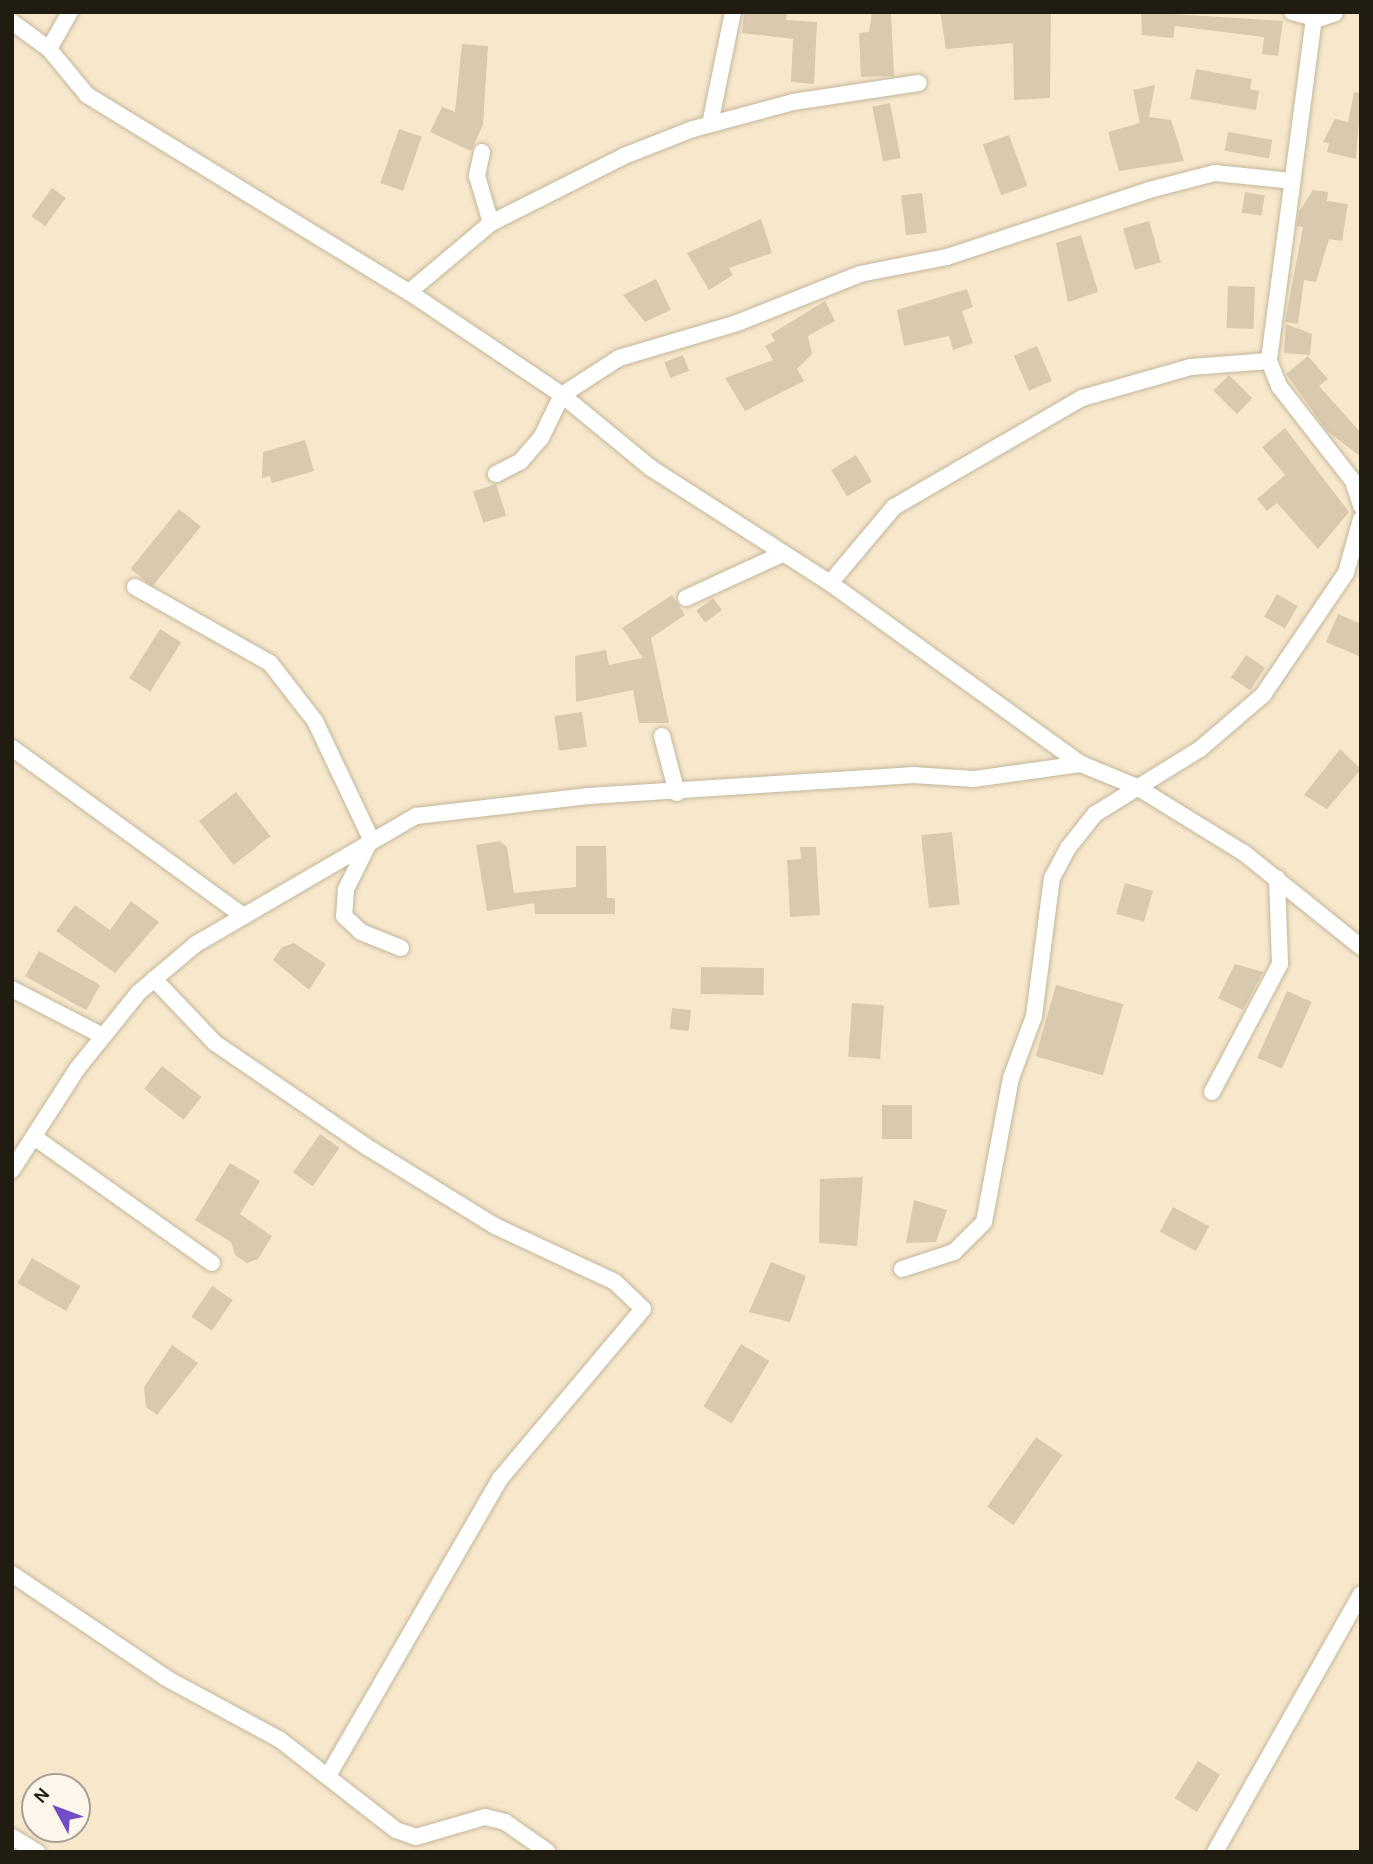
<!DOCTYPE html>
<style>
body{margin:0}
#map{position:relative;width:1373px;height:1864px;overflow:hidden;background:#f7e8cc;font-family:Karla,sans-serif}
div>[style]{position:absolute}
.building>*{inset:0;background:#d9caaf;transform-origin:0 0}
.roads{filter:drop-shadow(0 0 2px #c4b69b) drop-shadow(0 0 2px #c4b69b)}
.minor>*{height:16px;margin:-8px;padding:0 8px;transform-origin:8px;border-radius:8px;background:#fff}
.tertiary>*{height:19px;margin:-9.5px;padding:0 9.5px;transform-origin:9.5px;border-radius:9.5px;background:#fff}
span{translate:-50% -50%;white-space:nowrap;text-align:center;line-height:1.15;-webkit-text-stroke:5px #fdf7eb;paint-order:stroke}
.frame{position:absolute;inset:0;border:14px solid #211c12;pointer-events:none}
.north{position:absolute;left:21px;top:1773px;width:70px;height:70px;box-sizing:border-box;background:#fdf7eb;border:2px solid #a59f94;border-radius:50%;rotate:311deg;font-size:19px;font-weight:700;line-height:28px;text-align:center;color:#211c12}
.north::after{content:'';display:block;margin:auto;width:24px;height:32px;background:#724dc6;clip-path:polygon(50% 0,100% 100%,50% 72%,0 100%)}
</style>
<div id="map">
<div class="building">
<div style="clip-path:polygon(744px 12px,787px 12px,786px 20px,817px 22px,814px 84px,791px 82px,793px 39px,742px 33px)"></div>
<div style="clip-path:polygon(872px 12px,891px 12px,894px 76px,861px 77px,859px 33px,869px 32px)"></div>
<div style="clip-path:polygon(940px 12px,1051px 12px,1050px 98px,1014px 100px,1013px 43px,946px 49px)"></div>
<div style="clip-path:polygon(1141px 12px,1283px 21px,1278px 56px,1262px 54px,1264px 37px,1175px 26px,1173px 38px,1142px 35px)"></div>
<div style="clip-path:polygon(462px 44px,488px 46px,483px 125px,471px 151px,430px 132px,442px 107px,455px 112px)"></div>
<div style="clip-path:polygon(1196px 69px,1252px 79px,1250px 89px,1259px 91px,1256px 110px,1190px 99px)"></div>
<div style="clip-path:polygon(1155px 85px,1149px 117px,1171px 120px,1184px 161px,1119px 171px,1108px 132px,1140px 123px,1133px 90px)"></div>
<div style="clip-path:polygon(1354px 92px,1361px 93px,1356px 159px,1327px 152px,1329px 143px,1323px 142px,1335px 119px,1348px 122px)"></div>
<div style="left:890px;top:103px;width:56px;height:18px;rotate:79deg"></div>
<div style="left:399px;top:129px;width:24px;height:57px;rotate:19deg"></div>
<div style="left:1228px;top:132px;width:45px;height:19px;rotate:10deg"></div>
<div style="left:1009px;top:135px;width:54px;height:28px;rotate:70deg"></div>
<div style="left:52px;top:188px;width:17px;height:35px;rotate:36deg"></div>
<div style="clip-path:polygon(1313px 190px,1328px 192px,1327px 201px,1348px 204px,1342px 241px,1329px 239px,1316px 282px,1304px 280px,1298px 324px,1285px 322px,1303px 227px,1297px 226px,1299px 212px)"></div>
<div style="left:1245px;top:192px;width:20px;height:21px;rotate:9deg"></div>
<div style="left:922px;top:193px;width:40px;height:21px;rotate:83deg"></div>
<div style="clip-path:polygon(761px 219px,772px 253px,729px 268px,733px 275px,709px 290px,687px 253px)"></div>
<div style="left:1149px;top:221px;width:43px;height:27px;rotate:74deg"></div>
<div style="clip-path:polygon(1081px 235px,1098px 292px,1068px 302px,1056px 243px)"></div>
<div style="clip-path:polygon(656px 279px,671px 310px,645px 322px,623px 295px)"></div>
<div style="left:1228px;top:286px;width:27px;height:42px;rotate:2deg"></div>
<div style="clip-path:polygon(967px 289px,973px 307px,962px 311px,973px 343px,953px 350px,949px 336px,904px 346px,897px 310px)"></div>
<div style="clip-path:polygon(825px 301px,835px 321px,808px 336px,812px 354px,797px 369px,804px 381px,745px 411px,725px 378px,773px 360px,765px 346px,775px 341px,771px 334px)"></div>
<div style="clip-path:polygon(1286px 324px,1312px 334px,1310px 355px,1284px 353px)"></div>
<div style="left:1037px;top:346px;width:38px;height:25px;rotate:67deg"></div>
<div style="left:683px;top:355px;width:17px;height:20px;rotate:69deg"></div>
<div style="clip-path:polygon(1308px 356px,1328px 379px,1319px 386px,1361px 433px,1361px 457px,1327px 431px,1286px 374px)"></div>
<div style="left:1229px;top:375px;width:33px;height:22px;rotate:45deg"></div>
<div style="clip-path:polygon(1285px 428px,1349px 512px,1318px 549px,1277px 503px,1267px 511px,1257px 499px,1285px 475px,1262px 447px)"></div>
<div style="clip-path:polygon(305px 440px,314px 471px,272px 483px,270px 476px,262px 478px,263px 452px)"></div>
<div style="left:856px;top:455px;width:31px;height:29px;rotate:59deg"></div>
<div style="left:496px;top:484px;width:33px;height:24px;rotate:72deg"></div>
<div style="left:179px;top:509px;width:28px;height:77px;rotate:39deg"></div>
<div style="left:1277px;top:594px;width:24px;height:26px;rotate:30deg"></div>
<div style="clip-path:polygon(672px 595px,685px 615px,651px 638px,669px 723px,639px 723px,633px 690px,576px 702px,575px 656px,606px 650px,609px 665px,643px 658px,622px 628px)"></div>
<div style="left:713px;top:598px;width:15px;height:21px;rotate:53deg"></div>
<div style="clip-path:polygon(1338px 614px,1361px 624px,1361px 657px,1326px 642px)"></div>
<div style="left:160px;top:629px;width:25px;height:58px;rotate:32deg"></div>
<div style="left:1246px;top:655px;width:23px;height:27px;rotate:34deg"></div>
<div style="left:582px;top:712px;width:35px;height:28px;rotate:82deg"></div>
<div style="clip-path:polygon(1340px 749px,1361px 769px,1327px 809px,1304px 795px)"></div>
<div style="left:236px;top:792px;width:56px;height:47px;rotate:52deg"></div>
<div style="left:952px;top:832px;width:73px;height:31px;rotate:84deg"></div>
<div style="clip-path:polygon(500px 841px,507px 847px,514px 893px,576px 887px,576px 846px,606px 846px,607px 898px,615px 898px,615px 914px,535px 914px,534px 903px,487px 911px,476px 845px)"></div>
<div style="clip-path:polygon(800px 847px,816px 847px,820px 915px,790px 917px,787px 860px,801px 859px)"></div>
<div style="left:1125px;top:883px;width:29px;height:32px;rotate:16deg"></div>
<div style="clip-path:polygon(131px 901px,159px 922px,115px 973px,56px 931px,75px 905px,110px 930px)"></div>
<div style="clip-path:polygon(294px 943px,326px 964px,309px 990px,273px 960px,282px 947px)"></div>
<div style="left:39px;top:951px;width:70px;height:29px;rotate:29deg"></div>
<div style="clip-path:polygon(1235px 964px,1263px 972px,1243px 1010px,1218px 998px)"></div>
<div style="left:701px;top:967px;width:63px;height:27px;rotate:1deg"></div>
<div style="left:1056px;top:985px;width:70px;height:74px;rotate:16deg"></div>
<div style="left:1287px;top:991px;width:27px;height:73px;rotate:24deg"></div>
<div style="left:852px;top:1003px;width:32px;height:54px;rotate:4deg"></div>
<div style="left:672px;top:1008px;width:19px;height:21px;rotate:6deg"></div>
<div style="left:162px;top:1066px;width:50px;height:29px;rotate:38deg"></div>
<div style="left:912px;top:1105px;width:34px;height:30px;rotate:90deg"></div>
<div style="left:320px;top:1134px;width:24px;height:47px;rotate:35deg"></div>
<div style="clip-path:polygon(230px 1163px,260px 1181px,240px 1214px,272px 1236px,258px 1259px,247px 1263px,235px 1255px,231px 1242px,195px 1220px)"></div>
<div style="clip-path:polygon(863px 1177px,857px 1246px,819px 1243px,820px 1179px)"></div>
<div style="clip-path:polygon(914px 1200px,947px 1210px,936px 1242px,906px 1243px)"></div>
<div style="left:1173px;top:1207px;width:41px;height:28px;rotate:28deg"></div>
<div style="left:32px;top:1258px;width:56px;height:29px;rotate:30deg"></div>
<div style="clip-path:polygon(771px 1262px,806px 1276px,790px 1322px,749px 1312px)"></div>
<div style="left:212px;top:1286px;width:25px;height:37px;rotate:34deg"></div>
<div style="left:741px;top:1344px;width:33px;height:73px;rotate:31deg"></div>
<div style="clip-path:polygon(172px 1345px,198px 1363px,157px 1415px,146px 1407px,144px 1387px)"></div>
<div style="left:1036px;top:1437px;width:32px;height:85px;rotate:35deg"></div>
<div style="left:1198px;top:1761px;width:26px;height:44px;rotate:32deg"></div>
</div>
<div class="roads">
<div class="minor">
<div style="left:1292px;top:12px;width:23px;rotate:15deg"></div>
<div style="left:1314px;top:18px;width:346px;rotate:97.5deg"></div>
<div style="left:1269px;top:361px;width:27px;rotate:68deg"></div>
<div style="left:1279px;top:386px;width:120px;rotate:52.1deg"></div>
<div style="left:1353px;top:481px;width:26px;rotate:72deg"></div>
<div style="left:12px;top:22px;width:46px;rotate:36.1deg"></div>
<div style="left:49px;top:49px;width:60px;rotate:50.4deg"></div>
<div style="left:87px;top:95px;width:377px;rotate:31.5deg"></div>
<div style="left:409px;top:292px;width:184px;rotate:33.9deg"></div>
<div style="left:562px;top:395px;width:115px;rotate:39.4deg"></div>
<div style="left:651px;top:468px;width:213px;rotate:32.7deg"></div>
<div style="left:830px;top:583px;width:309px;rotate:35.8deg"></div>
<div style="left:1081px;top:764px;width:61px;rotate:22.3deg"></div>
<div style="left:1137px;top:787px;width:126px;rotate:31.7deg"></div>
<div style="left:1244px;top:853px;width:150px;rotate:38.8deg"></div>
<div style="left:49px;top:49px;width:43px;rotate:-60.4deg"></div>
<div style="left:710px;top:124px;width:114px;rotate:-78.4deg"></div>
<div style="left:482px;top:152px;width:25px;rotate:102deg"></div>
<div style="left:477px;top:176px;width:49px;rotate:73.4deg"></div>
<div style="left:409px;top:292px;width:107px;rotate:-40.1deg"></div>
<div style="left:491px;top:223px;width:149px;rotate:-26.7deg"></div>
<div style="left:624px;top:156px;width:74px;rotate:-21.4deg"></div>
<div style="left:693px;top:129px;width:104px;rotate:-15.1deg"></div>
<div style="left:793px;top:102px;width:127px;rotate:-8.6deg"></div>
<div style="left:496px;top:474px;width:27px;rotate:-27deg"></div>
<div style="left:520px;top:462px;width:32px;rotate:-49deg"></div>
<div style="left:541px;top:438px;width:48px;rotate:-64deg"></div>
<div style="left:562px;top:395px;width:68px;rotate:-33deg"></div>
<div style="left:619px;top:358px;width:123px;rotate:-16.5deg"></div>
<div style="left:737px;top:323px;width:132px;rotate:-21.7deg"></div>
<div style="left:860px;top:274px;width:89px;rotate:-11.1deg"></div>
<div style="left:947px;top:257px;width:213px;rotate:-18.3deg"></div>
<div style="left:1149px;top:190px;width:68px;rotate:-14.4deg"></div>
<div style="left:1215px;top:173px;width:77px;rotate:5.9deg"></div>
<div style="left:830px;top:583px;width:99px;rotate:-49.9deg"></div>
<div style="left:894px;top:507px;width:217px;rotate:-30.1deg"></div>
<div style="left:1082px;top:398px;width:113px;rotate:-15.9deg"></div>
<div style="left:1191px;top:367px;width:78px;rotate:-4.4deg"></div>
<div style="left:135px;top:587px;width:155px;rotate:29.4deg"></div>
<div style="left:270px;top:663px;width:73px;rotate:52.2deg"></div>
<div style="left:315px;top:721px;width:131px;rotate:64.6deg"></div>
<div style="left:371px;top:839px;width:56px;rotate:116.6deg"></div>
<div style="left:346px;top:889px;width:27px;rotate:94deg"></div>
<div style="left:344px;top:916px;width:23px;rotate:43deg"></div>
<div style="left:361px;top:932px;width:43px;rotate:21.8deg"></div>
<div style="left:686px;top:598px;width:106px;rotate:-24.6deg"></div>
<div style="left:662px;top:736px;width:59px;rotate:75.3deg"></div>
<div style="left:12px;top:748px;width:286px;rotate:36deg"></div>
<div style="left:154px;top:979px;width:88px;rotate:46.4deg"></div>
<div style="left:215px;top:1043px;width:184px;rotate:34.4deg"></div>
<div style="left:367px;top:1147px;width:150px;rotate:31.7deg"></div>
<div style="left:495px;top:1226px;width:132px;rotate:25deg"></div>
<div style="left:615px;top:1282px;width:39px;rotate:44deg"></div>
<div style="left:643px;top:1309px;width:222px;rotate:130.1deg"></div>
<div style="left:500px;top:1479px;width:343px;rotate:120.1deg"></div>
<div style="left:12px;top:989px;width:102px;rotate:27.3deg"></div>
<div style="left:1212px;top:1092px;width:145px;rotate:-62deg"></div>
<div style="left:1280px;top:964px;width:86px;rotate:-92deg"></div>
<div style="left:34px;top:1137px;width:218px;rotate:35.3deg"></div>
<div style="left:12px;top:1170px;width:120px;rotate:-57.2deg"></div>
<div style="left:77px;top:1069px;width:97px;rotate:-51.2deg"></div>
<div style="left:138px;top:993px;width:76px;rotate:-40.2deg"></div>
<div style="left:196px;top:944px;width:255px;rotate:-30.2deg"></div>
<div style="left:416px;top:816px;width:174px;rotate:-6.6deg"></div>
<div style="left:589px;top:796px;width:326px;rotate:-3.7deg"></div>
<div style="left:914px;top:775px;width:60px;rotate:3.8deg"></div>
<div style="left:974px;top:779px;width:108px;rotate:-8deg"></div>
<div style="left:902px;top:1269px;width:55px;rotate:-18.1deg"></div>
<div style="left:954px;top:1252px;width:42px;rotate:-45deg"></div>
<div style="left:984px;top:1222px;width:147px;rotate:-79.4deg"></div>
<div style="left:1011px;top:1078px;width:66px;rotate:-69.6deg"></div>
<div style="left:1034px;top:1016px;width:139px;rotate:-82.6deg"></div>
<div style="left:1052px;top:878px;width:34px;rotate:-62deg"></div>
<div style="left:1068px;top:848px;width:43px;rotate:-51.5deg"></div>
<div style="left:1095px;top:814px;width:123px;rotate:-31.8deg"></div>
<div style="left:1200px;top:749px;width:83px;rotate:-40.6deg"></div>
<div style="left:1263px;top:695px;width:148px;rotate:-55.8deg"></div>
<div style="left:1346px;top:573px;width:56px;rotate:-74.5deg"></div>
<div style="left:12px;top:1574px;width:186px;rotate:34deg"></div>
<div style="left:166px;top:1678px;width:128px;rotate:28.4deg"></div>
<div style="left:279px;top:1739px;width:148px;rotate:37.9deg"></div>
<div style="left:396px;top:1830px;width:21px;rotate:19deg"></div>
<div style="left:416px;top:1837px;width:72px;rotate:-16.2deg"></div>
<div style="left:485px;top:1817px;width:21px;rotate:14deg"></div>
<div style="left:505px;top:1822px;width:52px;rotate:34.9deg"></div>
<div style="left:12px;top:1837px;width:29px;rotate:31deg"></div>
<div style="left:1215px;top:1852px;width:296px;rotate:-60.5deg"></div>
</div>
<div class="tertiary">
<div style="left:1315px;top:12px;width:6px;rotate:99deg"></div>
<div style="left:1314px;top:18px;width:20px;rotate:-18deg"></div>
</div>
</div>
<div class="frame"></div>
<div class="north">N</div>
</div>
